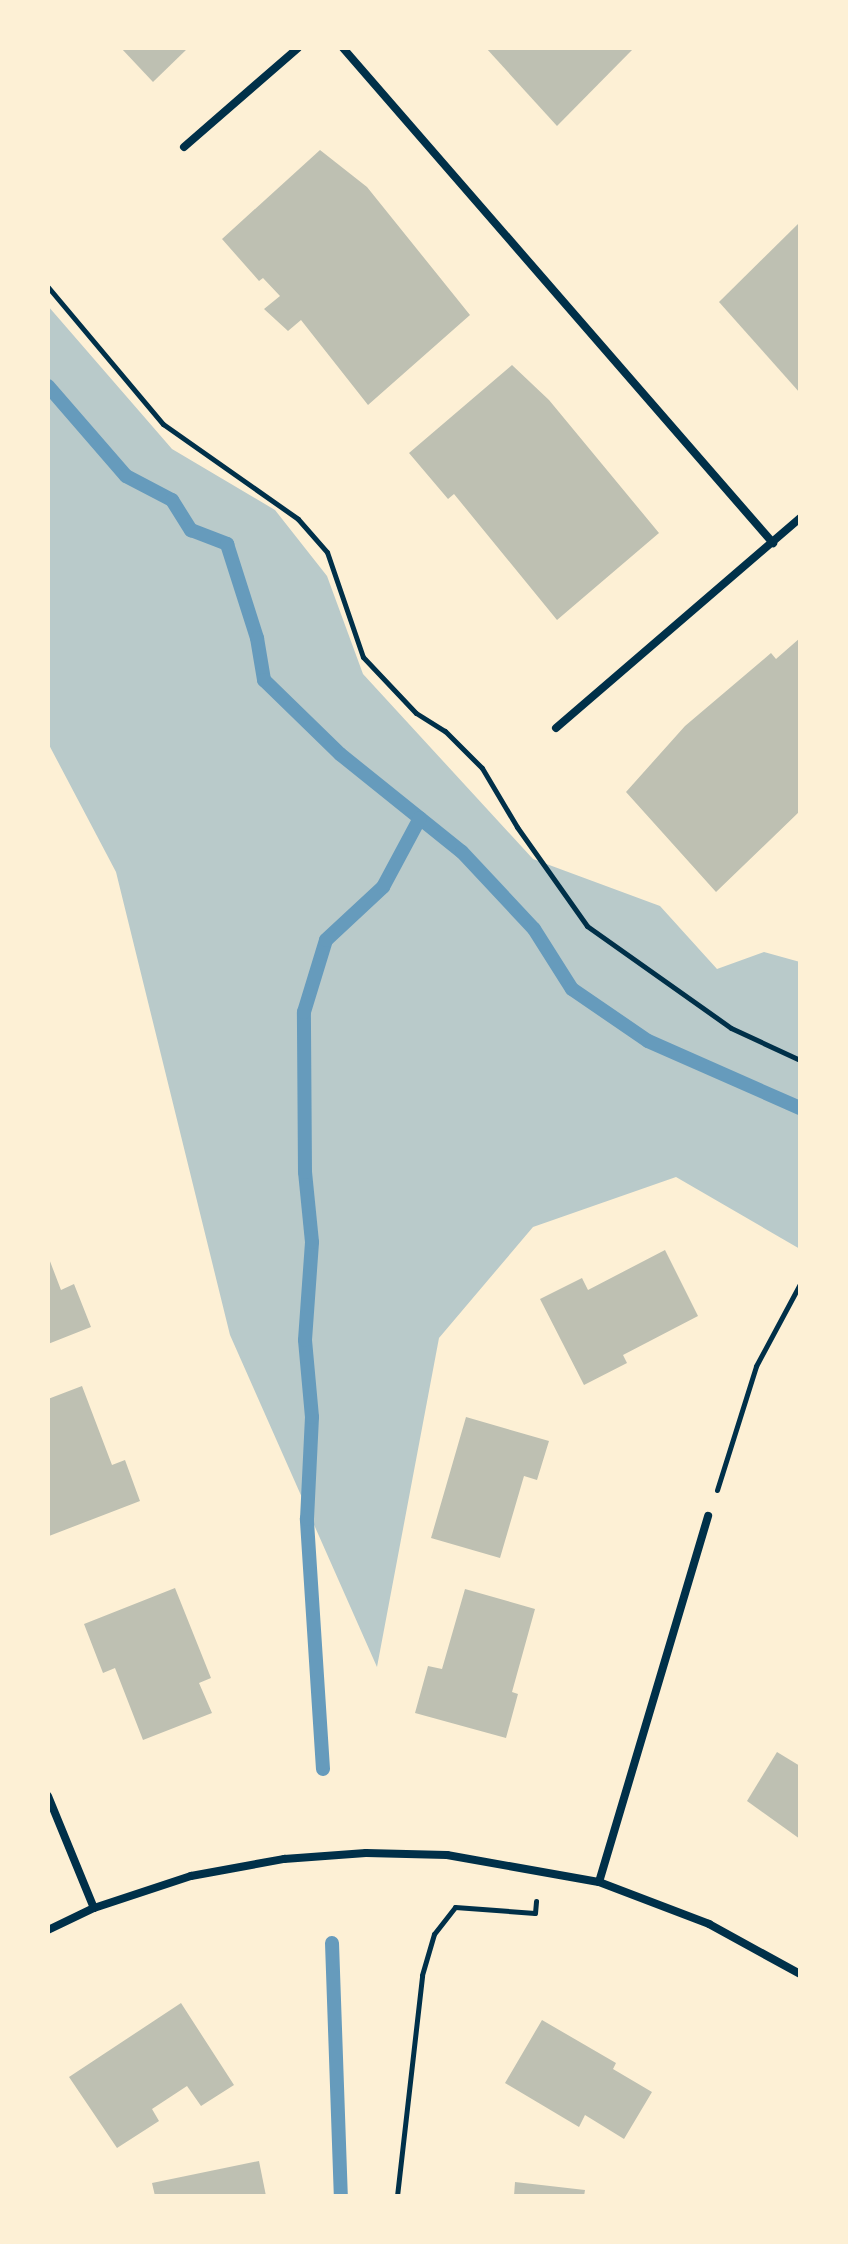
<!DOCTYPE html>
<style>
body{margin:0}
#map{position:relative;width:848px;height:2244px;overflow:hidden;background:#fdf0d5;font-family:"Open Sans",sans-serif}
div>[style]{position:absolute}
.green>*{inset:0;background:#b9caca}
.stream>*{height:14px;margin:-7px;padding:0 7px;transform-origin:7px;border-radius:7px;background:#669bbc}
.building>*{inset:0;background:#bec0b2}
.path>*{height:5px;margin:-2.5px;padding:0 2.5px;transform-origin:2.5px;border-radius:2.5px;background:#003049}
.minor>*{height:8px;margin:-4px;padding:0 4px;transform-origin:4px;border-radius:4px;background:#003049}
span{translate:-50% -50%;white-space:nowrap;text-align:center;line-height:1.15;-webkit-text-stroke:6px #fdf0d5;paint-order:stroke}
.frame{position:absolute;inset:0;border:50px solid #fdf0d5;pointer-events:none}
</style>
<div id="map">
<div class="green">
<div style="clip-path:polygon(48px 306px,172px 449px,275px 510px,327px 576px,363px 674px,533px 859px,660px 906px,717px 969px,764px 952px,800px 962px,800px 1249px,676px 1177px,533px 1227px,439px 1338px,377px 1667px,230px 1335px,116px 872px,48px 743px)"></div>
</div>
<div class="stream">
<div style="left:48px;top:386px;width:119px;rotate:49.1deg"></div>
<div style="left:126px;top:476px;width:52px;rotate:27.6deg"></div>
<div style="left:172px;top:500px;width:36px;rotate:58deg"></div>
<div style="left:191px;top:530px;width:39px;rotate:21deg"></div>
<div style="left:227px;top:544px;width:99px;rotate:72.3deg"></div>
<div style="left:257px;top:638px;width:43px;rotate:80.5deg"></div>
<div style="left:264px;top:680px;width:106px;rotate:44.2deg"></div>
<div style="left:340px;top:754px;width:156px;rotate:38.8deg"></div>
<div style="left:462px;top:852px;width:105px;rotate:46.9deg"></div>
<div style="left:534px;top:929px;width:71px;rotate:57.7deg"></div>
<div style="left:572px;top:989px;width:92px;rotate:34.4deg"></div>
<div style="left:648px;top:1041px;width:166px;rotate:23.8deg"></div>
<div style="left:323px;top:1769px;width:251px;rotate:-93.7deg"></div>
<div style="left:307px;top:1519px;width:102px;rotate:-87.2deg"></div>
<div style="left:312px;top:1417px;width:77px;rotate:-95.2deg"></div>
<div style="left:305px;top:1340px;width:98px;rotate:-85.9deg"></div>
<div style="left:312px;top:1242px;width:70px;rotate:-95.7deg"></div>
<div style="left:305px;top:1172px;width:160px;rotate:-90.4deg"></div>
<div style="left:304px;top:1012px;width:75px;rotate:-73deg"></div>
<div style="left:326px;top:940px;width:78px;rotate:-42.9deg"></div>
<div style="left:383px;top:887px;width:78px;rotate:-61.8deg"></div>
<div style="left:332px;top:1943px;width:253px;rotate:88deg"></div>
</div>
<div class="building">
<div style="clip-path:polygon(121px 48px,188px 48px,153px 82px)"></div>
<div style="clip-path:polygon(486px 48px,634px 48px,557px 126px)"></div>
<div style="clip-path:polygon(320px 150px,367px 187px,470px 315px,368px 405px,301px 320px,288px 331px,264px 309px,280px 296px,263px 278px,259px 281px,222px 239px)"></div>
<div style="clip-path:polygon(800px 222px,800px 393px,719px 302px)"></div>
<div style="clip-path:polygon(512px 365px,549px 400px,659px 533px,557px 620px,454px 494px,448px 499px,409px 453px)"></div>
<div style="clip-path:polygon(800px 638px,800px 811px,716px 892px,626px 792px,685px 726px,771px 653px,776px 659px)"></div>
<div style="clip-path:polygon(665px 1250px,698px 1316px,623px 1355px,627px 1363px,584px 1385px,540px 1299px,582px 1278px,588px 1290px)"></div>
<div style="clip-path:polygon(48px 1256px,61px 1290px,74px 1284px,91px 1327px,48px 1344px)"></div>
<div style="clip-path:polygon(82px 1386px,112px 1465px,125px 1460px,140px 1501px,49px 1536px,48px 1399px)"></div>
<div style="clip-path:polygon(466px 1417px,549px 1441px,537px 1480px,524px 1476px,500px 1558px,431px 1538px)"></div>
<div style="clip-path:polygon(175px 1588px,211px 1678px,199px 1683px,212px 1713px,143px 1740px,115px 1668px,103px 1673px,84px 1624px)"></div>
<div style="clip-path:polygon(465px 1589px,535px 1609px,512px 1692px,518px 1694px,506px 1738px,415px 1713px,428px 1666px,442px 1669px)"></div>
<div style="clip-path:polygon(777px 1752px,800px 1766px,800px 1839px,747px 1801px)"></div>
<div style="clip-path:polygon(181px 2003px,234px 2085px,201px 2106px,187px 2086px,152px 2109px,159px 2121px,117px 2148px,69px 2077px)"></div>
<div style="clip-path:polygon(542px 2020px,616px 2063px,613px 2069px,652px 2092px,624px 2139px,585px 2115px,579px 2127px,505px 2083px)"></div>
<div style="clip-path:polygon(259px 2161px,266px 2196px,155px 2196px,152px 2183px)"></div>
<div style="clip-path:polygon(515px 2182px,585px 2190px,584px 2196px,514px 2196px)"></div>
</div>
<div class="path">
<div style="left:48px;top:287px;width:179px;rotate:50deg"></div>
<div style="left:163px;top:424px;width:165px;rotate:35.1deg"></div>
<div style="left:298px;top:519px;width:44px;rotate:48.7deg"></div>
<div style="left:327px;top:552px;width:111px;rotate:71.1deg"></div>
<div style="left:363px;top:657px;width:77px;rotate:46.6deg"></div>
<div style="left:416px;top:713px;width:34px;rotate:32deg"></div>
<div style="left:445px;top:731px;width:52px;rotate:45deg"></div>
<div style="left:482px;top:768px;width:69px;rotate:59.3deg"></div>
<div style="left:517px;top:827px;width:121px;rotate:54.7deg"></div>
<div style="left:587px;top:926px;width:176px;rotate:35.3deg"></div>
<div style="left:731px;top:1028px;width:76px;rotate:24.9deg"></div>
<div style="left:717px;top:1490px;width:130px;rotate:-72.5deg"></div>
<div style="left:756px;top:1366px;width:93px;rotate:-61.8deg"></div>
<div style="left:397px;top:2196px;width:222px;rotate:-83.5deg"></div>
<div style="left:422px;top:1975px;width:43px;rotate:-73.7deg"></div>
<div style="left:434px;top:1934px;width:34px;rotate:-52deg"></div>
<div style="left:455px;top:1907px;width:80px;rotate:4.3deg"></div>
<div style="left:535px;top:1913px;width:12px;rotate:-85deg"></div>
</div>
<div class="minor">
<div style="left:343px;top:48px;width:656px;rotate:49.02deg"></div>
<div style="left:184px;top:147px;width:151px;rotate:-41deg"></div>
<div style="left:556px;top:728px;width:322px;rotate:-40.7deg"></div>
<div style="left:48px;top:1796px;width:121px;rotate:67.7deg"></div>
<div style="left:599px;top:1882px;width:382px;rotate:-73.4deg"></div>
<div style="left:48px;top:1930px;width:51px;rotate:-25.6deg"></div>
<div style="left:94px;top:1908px;width:102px;rotate:-18.3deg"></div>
<div style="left:191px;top:1876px;width:95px;rotate:-10.4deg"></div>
<div style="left:284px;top:1859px;width:82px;rotate:-4.2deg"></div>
<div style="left:366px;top:1853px;width:81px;rotate:1.4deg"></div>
<div style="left:447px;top:1855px;width:154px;rotate:10.1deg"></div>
<div style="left:599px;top:1882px;width:118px;rotate:20.9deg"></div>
<div style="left:709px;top:1924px;width:104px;rotate:28.8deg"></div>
</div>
<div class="frame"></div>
</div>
